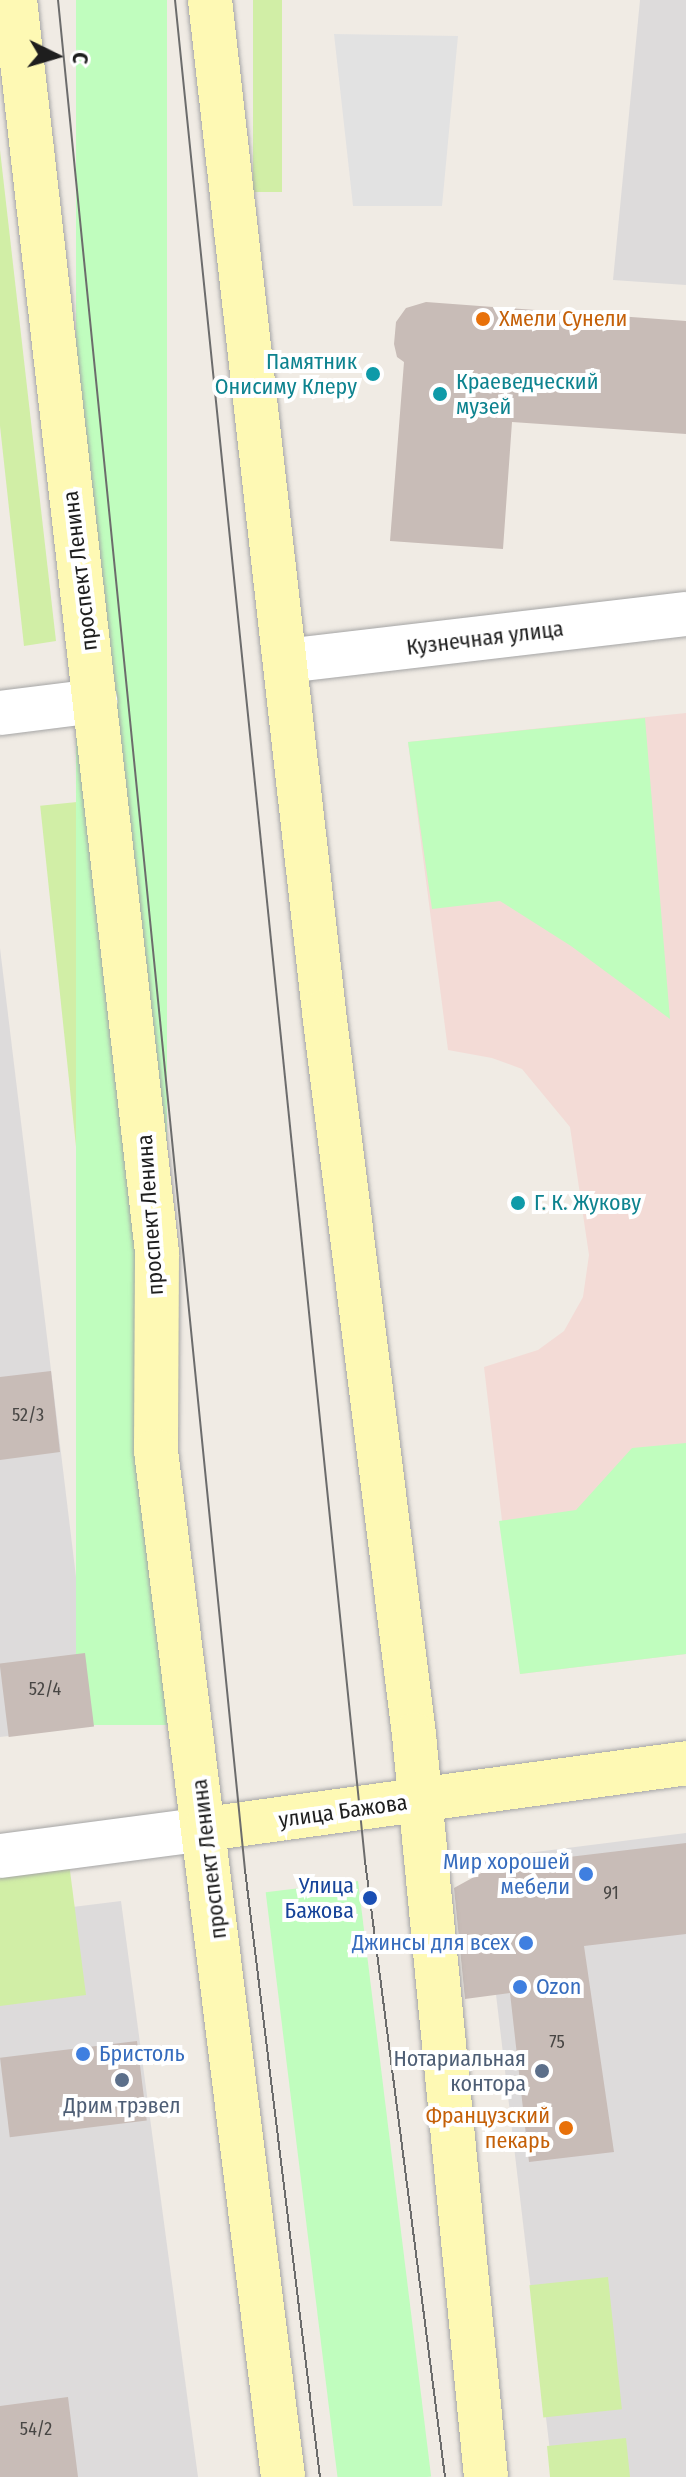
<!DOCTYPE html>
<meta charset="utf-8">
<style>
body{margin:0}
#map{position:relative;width:686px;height:2477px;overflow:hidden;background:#f0ebe4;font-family:"Fira Sans Condensed",sans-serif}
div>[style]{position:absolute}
.residential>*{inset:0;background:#dddbdb}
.military>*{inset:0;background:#f3dbd6}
.grass>*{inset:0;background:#d1eea6;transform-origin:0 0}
.park>*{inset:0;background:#c0fdbe;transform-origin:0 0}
.parking>*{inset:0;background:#e2e2e2}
.building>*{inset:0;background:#c8bcb7;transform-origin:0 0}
.roads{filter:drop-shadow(0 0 2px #a5a5a5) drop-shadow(0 0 2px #a5a5a5)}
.street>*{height:44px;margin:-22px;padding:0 22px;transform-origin:22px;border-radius:22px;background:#fff}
.secondary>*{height:44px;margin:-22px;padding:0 22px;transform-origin:22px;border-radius:22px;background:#fef9b4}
.tram>*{height:2px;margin:-1px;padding:0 1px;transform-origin:1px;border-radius:1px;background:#6c6c6c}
.dots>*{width:22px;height:22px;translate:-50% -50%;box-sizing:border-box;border:4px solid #fff;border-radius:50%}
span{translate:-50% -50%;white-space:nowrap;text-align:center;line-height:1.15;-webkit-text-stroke:8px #fff;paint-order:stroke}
.number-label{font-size:18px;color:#484644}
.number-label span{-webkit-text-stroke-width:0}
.food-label{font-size:22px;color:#c56008}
.left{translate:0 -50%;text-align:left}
.right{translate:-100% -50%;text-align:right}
.culture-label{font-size:22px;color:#0d838f}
.street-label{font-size:22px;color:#1e1e1e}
.shop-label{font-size:22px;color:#366cbe}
.transit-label{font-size:22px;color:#164399}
.service-label{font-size:22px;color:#4e5e75}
.north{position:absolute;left:16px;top:16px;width:80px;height:80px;-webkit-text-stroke:6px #fff;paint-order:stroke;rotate:95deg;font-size:22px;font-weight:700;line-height:32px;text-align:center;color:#1e1e1e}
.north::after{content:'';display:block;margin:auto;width:28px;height:36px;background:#1e1e1e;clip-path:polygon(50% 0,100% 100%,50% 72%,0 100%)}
</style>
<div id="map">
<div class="residential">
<div style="clip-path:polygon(640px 0,686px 0,686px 285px,613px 280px)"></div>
<div style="clip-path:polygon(0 948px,94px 1726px,0 1737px)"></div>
<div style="clip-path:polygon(686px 1833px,686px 2477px,553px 2477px,480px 1859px)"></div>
<div style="clip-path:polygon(121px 1901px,198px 2477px,0 2477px,0 1916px)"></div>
</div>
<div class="military">
<div style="clip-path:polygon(686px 713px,686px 1654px,520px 1674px,484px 1367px,538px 1350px,564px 1331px,583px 1297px,589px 1255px,570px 1127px,522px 1069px,492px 1058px,448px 1050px,408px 742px)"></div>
</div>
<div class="grass">
<div style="left:253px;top:0;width:29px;height:192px"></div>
<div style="clip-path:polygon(0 150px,56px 641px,24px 646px,0 426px)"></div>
<div style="left:77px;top:802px;width:434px;height:37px;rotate:84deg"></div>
<div style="left:115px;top:1271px;width:386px;height:35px;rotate:83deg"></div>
<div style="clip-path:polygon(69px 1863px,86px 1995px,0 2006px,0 1873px)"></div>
<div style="left:608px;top:2277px;width:133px;height:79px;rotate:84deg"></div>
<div style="clip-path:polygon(626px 2438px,630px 2477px,550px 2477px,547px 2446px)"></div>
</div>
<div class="park">
<div style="left:76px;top:0;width:91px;height:1725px"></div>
<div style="clip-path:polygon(645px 718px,670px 1019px,571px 946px,500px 901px,432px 909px,408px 742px)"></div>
<div style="clip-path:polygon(686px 1443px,686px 1654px,520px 1674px,499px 1521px,576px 1510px,632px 1448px)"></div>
<div style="left:358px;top:1881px;width:600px;height:93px;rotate:83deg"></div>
</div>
<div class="parking">
<div style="clip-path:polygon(334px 34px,458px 36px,442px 206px,353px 206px)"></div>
</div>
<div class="building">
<div style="clip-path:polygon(426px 302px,686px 321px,686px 434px,512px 422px,503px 549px,390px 541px,404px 362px,397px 357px,394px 344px,396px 322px,406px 308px)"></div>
<div style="clip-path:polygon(51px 1371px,60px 1452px,0 1460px,0 1377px)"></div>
<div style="left:85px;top:1653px;width:74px;height:86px;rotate:83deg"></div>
<div style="clip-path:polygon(686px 1843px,686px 1934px,584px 1946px,614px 2152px,529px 2162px,510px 1993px,465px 1999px,454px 1888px,494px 1866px)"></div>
<div style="left:137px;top:2041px;width:80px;height:138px;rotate:83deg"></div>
<div style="clip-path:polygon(68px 2397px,78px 2477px,0 2477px,0 2406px)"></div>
</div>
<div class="roads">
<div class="street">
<div style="left:285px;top:661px;width:404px;rotate:-6.7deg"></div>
<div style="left:0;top:713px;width:96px;rotate:-7.2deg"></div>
<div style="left:0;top:1856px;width:208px;rotate:-7.5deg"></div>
</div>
<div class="secondary">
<div style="left:15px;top:0;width:1261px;rotate:83.53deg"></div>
<div style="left:157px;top:1253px;width:198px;rotate:90.3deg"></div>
<div style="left:156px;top:1451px;width:1034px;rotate:82.94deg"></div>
<div style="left:210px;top:0;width:1018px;rotate:83.57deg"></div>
<div style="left:324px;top:1012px;width:729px;rotate:82.9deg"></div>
<div style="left:414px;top:1735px;width:745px;rotate:84.46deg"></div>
<div style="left:206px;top:1829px;width:485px;rotate:-7.8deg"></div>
</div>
</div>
<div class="tram">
<div style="left:58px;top:0;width:1879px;rotate:84.29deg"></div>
<div style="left:245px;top:1870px;width:612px;rotate:82.96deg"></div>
<div style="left:175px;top:0;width:1871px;rotate:84.17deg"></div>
<div style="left:365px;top:1861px;width:621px;rotate:82.6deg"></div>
</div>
<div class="dots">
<div style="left:483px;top:319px;background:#e8710a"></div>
<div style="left:373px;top:374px;background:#0f9aa8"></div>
<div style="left:440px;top:394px;background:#0f9aa8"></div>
<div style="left:518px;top:1203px;background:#0f9aa8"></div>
<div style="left:586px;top:1874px;background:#3f7fe0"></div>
<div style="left:370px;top:1898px;background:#1a4fb4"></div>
<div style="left:526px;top:1943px;background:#3f7fe0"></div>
<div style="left:520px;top:1987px;background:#3f7fe0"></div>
<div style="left:83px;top:2054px;background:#3f7fe0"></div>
<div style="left:542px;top:2071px;background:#5c6f8a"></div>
<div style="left:122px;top:2080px;background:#5c6f8a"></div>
<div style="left:566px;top:2128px;background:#e8710a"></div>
</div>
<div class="number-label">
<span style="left:28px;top:1415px">52/3</span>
<span style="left:45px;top:1689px">52/4</span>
<span style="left:611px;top:1893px">91</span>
<span style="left:557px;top:2042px">75</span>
<span style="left:36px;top:2429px">54/2</span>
</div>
<div class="food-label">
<span class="left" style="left:499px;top:319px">Хмели Сунели</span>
<span class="right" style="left:550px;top:2128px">Французский<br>пекарь</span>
</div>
<div class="culture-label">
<span class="right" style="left:357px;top:374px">Памятник<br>Онисиму Клеру</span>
<span class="left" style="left:456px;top:394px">Краеведческий<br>музей</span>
<span class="left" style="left:534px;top:1203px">Г. К. Жукову</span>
</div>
<div class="street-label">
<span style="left:80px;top:571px;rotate:-97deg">проспект Ленина</span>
<span style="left:485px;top:638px;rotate:-7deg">Кузнечная улица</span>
<span style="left:150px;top:1215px;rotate:-94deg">проспект Ленина</span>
<span style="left:343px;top:1811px;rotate:-8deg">улица Бажова</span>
<span style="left:209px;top:1859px;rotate:-97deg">проспект Ленина</span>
</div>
<div class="shop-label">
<span class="right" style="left:570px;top:1874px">Мир хорошей<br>мебели</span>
<span class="right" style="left:510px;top:1943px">Джинсы для всех</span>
<span class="left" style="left:536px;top:1987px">Ozon</span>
<span class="left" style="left:99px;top:2054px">Бристоль</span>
</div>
<div class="transit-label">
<span class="right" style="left:354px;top:1898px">Улица<br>Бажова</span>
</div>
<div class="service-label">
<span class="right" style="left:526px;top:2071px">Нотариальная<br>контора</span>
<span style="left:122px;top:2106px">Дрим трэвел</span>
</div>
<div class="north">С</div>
</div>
